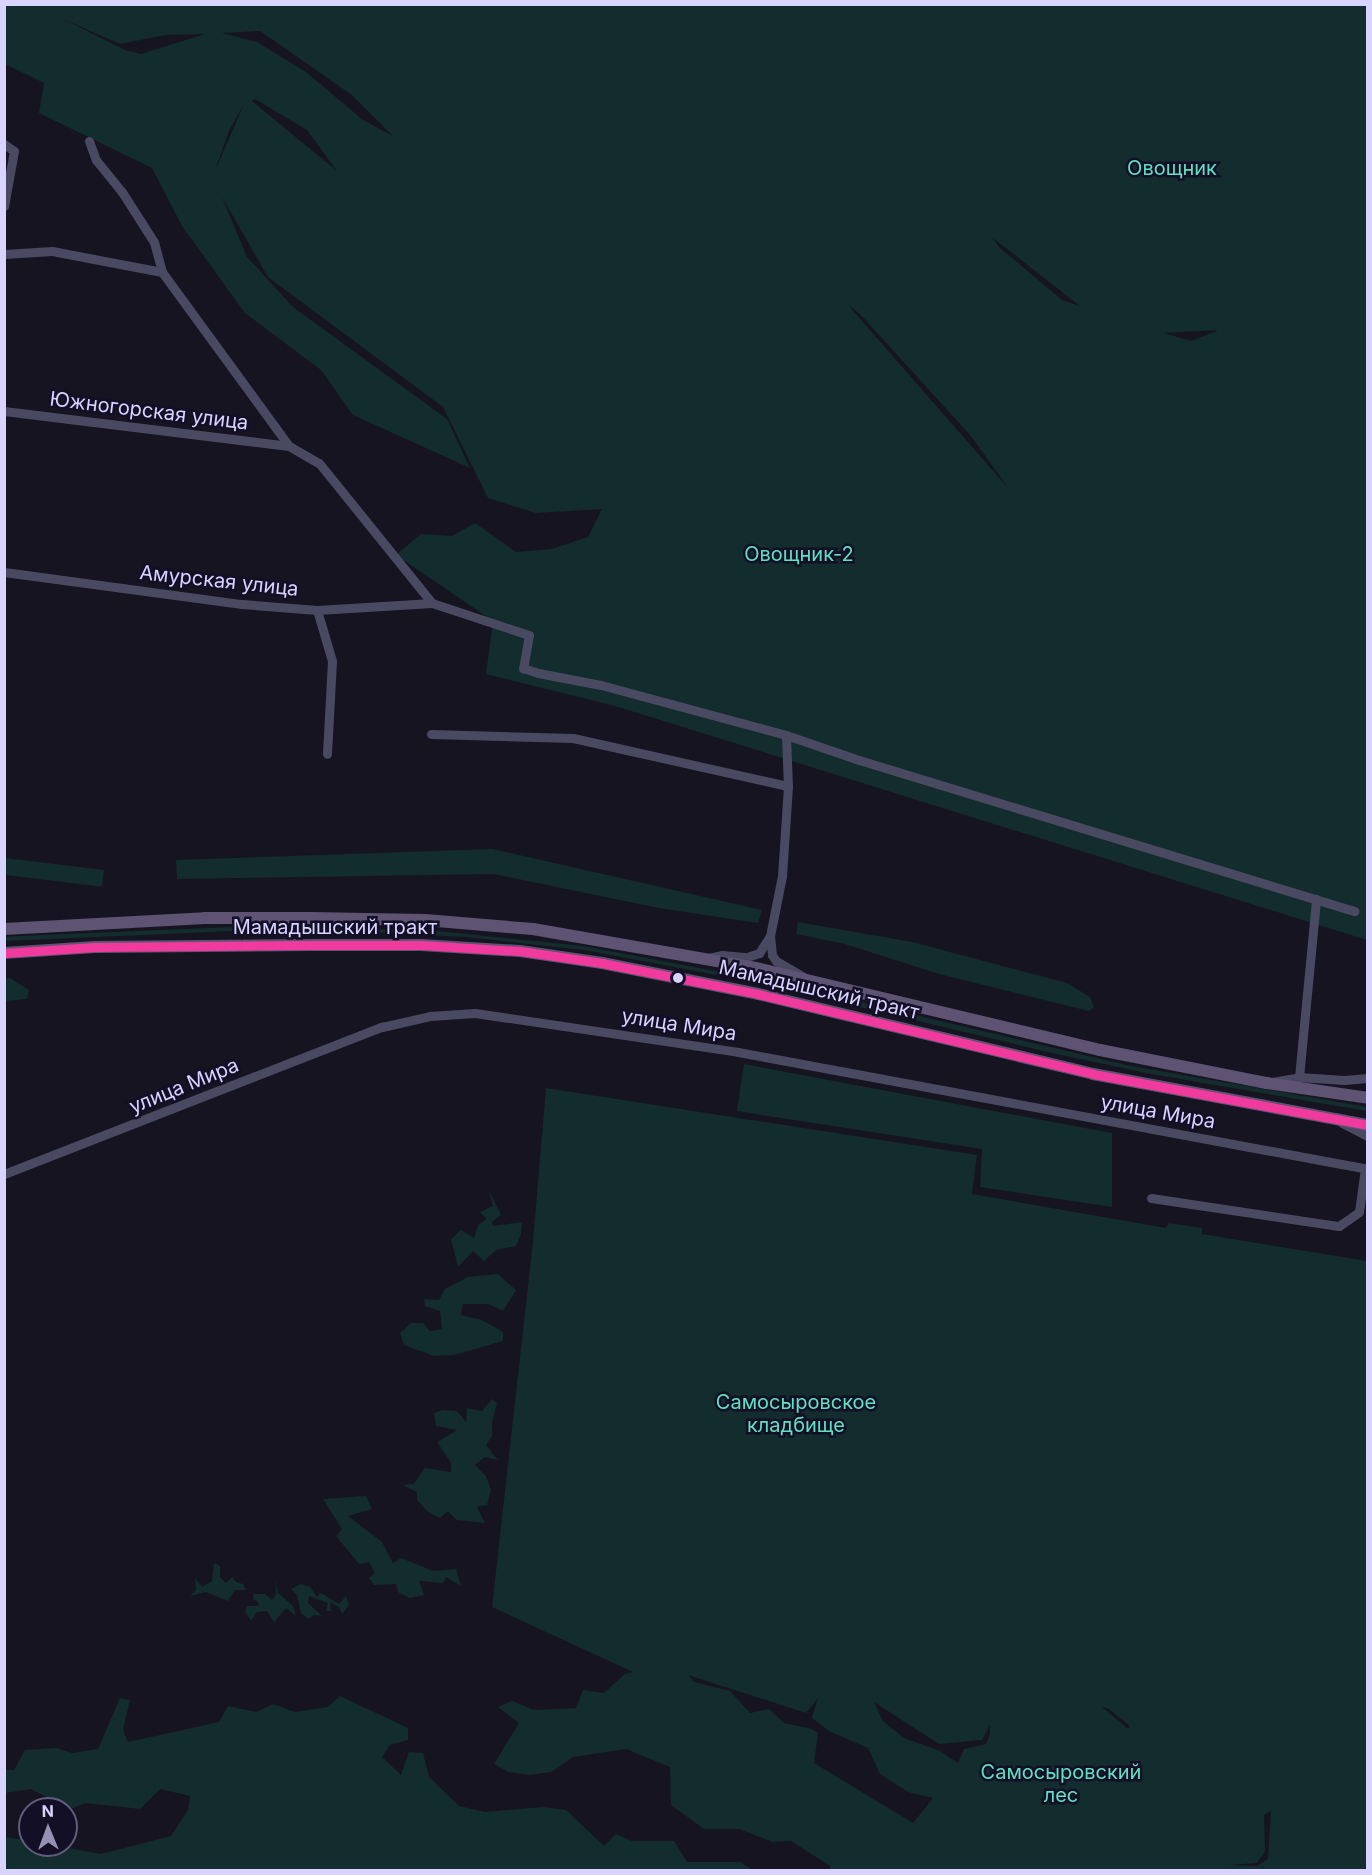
<!DOCTYPE html>
<meta charset="utf-8">
<style>
body{margin:0}
#map{position:relative;width:1372px;height:1875px;overflow:hidden;background:#161421;font-family:Inter,sans-serif}
div>[style]{position:absolute}
.green>*{inset:0;background:#132c2d;transform-origin:0 0}
.minor>*{height:9px;margin:-4.5px;padding:0 4.5px;transform-origin:4.5px;border-radius:4.5px;background:#4a4962}
.major>*{height:12px;margin:-6px;padding:0 6px;transform-origin:6px;border-radius:6px;background:#5e5373}
.bus-1>*{height:9px;margin:-4.5px;padding:0 4.5px;transform-origin:4.5px;border-radius:4.5px;background:#f13a9d}
.dots>*{width:16px;height:16px;translate:-50% -50%;box-sizing:border-box;border:3px solid #130f26;border-radius:50%}
span{translate:-50% -50%;white-space:nowrap;text-align:center;line-height:1.15;-webkit-text-stroke:5px #130f26;paint-order:stroke}
.park-label{font-size:20px;color:#5fe0c0}
.street-label{font-size:20px;color:#d9d4ff}
.frame{position:absolute;inset:0;border:6px solid #d9d4ff;pointer-events:none}
.north{position:absolute;left:18px;top:1797px;width:60px;height:60px;box-sizing:border-box;background:#130f26;border:2px solid #625e7d;border-radius:50%;rotate:359deg;font-size:16px;font-weight:700;line-height:24px;text-align:center;color:#d9d4ff}
.north::after{content:'';display:block;margin:auto;width:21px;height:27px;background:#9591b1;clip-path:polygon(50% 0,100% 100%,50% 72%,0 100%)}
</style>
<div id="map">
<div class="green">
<div style="clip-path:polygon(evenodd,5px 4px,1367px 5px,1367px 940px,615px 706px,486px 674px,493px 621px,396px 555px,421px 534px,452px 536px,475px 523px,516px 552px,552px 549px,588px 537px,602px 509px,536px 513px,488px 498px,443px 407px,268px 277px,222px 197px,247px 257px,293px 307px,447px 419px,470px 468px,353px 415px,321px 370px,245px 313px,182px 226px,152px 168px,39px 113px,44px 83px,5px 64px,5px 4px,63px 19px,120px 44px,165px 35px,205px 34px,141px 54px,125px 50px,63px 19px,5px 4px,260px 31px,352px 95px,393px 136px,363px 120px,306px 72px,257px 42px,222px 33px,260px 31px,5px 4px,255px 99px,307px 130px,337px 171px,252px 101px,255px 99px,5px 4px,244px 104px,217px 166px,216px 167px,229px 131px,244px 104px,5px 4px,993px 238px,1080px 306px,1062px 300px,999px 247px,993px 238px,5px 4px,848px 305px,860px 314px,971px 436px,1009px 489px,848px 305px,5px 4px,1217px 331px,1191px 341px,1164px 333px,1216px 330px,1217px 331px)"></div>
<div style="clip-path:polygon(492px 849px,762px 910px,758px 923px,659px 908px,493px 874px,177px 879px,176px 860px)"></div>
<div style="left:104px;top:870px;width:17px;height:99px;rotate:97deg"></div>
<div style="clip-path:polygon(798px 922px,912px 942px,1067px 983px,1090px 997px,1094px 1007px,1089px 1011px,939px 974px,845px 944px,796px 934px)"></div>
<div style="clip-path:polygon(257px 926px,437px 931px,583px 946px,789px 985px,1126px 1065px,1367px 1107px,1367px 1111px,1151px 1074px,1052px 1053px,764px 984px,584px 950px,466px 937px,333px 930px,257px 930px,5px 941px,5px 937px,19px 936px)"></div>
<div style="clip-path:polygon(10px 978px,29px 990px,27px 999px,5px 1001px,5px 979px)"></div>
<div style="clip-path:polygon(744px 1064px,1112px 1133px,1112px 1207px,980px 1187px,982px 1149px,737px 1111px)"></div>
<div style="clip-path:polygon(evenodd,546px 1088px,977px 1155px,972px 1194px,1166px 1228px,1169px 1223px,1202px 1228px,1202px 1234px,1367px 1261px,1367px 1870px,830px 1870px,830px 1866px,791px 1841px,773px 1842px,739px 1829px,704px 1829px,671px 1805px,670px 1767px,626px 1749px,573px 1757px,551px 1772px,530px 1775px,508px 1772px,494px 1764px,519px 1723px,498px 1707px,512px 1701px,534px 1710px,576px 1708px,583px 1690px,604px 1693px,625px 1674px,633px 1672px,492px 1607px,533px 1241px,546px 1088px,688px 1675px,806px 1713px,818px 1698px,812px 1718px,829px 1731px,868px 1748px,880px 1774px,908px 1792px,933px 1798px,913px 1823px,814px 1763px,818px 1733px,812px 1729px,784px 1723px,769px 1709px,750px 1713px,730px 1691px,694px 1682px,688px 1675px,546px 1088px,874px 1702px,939px 1744px,982px 1740px,990px 1725px,990px 1734px,986px 1744px,964px 1749px,958px 1763px,940px 1751px,904px 1738px,883px 1721px,874px 1702px,546px 1088px,1102px 1707px,1109px 1709px,1130px 1726px,1128px 1729px,1102px 1707px,546px 1088px,1271px 1811px,1268px 1859px,1257px 1866px,1230px 1865px,1257px 1863px,1265px 1852px,1264px 1815px,1271px 1811px)"></div>
<div style="clip-path:polygon(489px 1191px,501px 1215px,492px 1222px,493px 1226px,522px 1222px,521px 1234px,516px 1246px,496px 1250px,484px 1261px,473px 1251px,458px 1267px,451px 1239px,461px 1230px,474px 1238px,478px 1225px,487px 1219px,480px 1212px,493px 1206px)"></div>
<div style="clip-path:polygon(498px 1274px,516px 1290px,503px 1311px,488px 1304px,463px 1304px,461px 1315px,482px 1320px,503px 1332px,503px 1341px,454px 1355px,434px 1356px,404px 1345px,400px 1333px,411px 1323px,423px 1323px,430px 1331px,442px 1329px,440px 1311px,425px 1306px,424px 1299px,439px 1300px,445px 1289px,468px 1277px)"></div>
<div style="clip-path:polygon(492px 1399px,497px 1403px,492px 1422px,492px 1436px,486px 1445px,498px 1460px,485px 1457px,475px 1465px,486px 1476px,491px 1490px,487px 1505px,477px 1507px,485px 1523px,457px 1520px,448px 1511px,440px 1518px,428px 1512px,417px 1500px,417px 1492px,402px 1485px,414px 1484px,425px 1468px,451px 1472px,451px 1463px,437px 1442px,457px 1430px,436px 1426px,434px 1413px,443px 1410px,457px 1411px,466px 1422px,467px 1408px,482px 1411px)"></div>
<div style="clip-path:polygon(366px 1496px,372px 1509px,348px 1516px,382px 1542px,393px 1563px,401px 1558px,433px 1571px,456px 1569px,461px 1586px,446px 1577px,443px 1583px,419px 1581px,424px 1595px,410px 1598px,399px 1593px,396px 1584px,374px 1585px,369px 1578px,375px 1573px,369px 1562px,359px 1564px,336px 1536px,342px 1529px,323px 1499px)"></div>
<div style="clip-path:polygon(214px 1563px,220px 1566px,220px 1577px,226px 1583px,232px 1577px,236px 1582px,243px 1584px,246px 1590px,235px 1590px,228px 1601px,206px 1592px,190px 1596px,196px 1590px,195px 1578px,202px 1587px,212px 1581px)"></div>
<div style="clip-path:polygon(275px 1580px,278px 1593px,293px 1606px,296px 1616px,286px 1608px,274px 1622px,267px 1611px,257px 1612px,251px 1621px,245px 1611px,247px 1606px,259px 1606px,258px 1602px,253px 1599px,253px 1594px,265px 1594px,272px 1600px,276px 1594px)"></div>
<div style="clip-path:polygon(301px 1584px,310px 1587px,317px 1597px,321px 1593px,339px 1604px,346px 1596px,349px 1605px,342px 1614px,339px 1607px,330px 1602px,331px 1611px,326px 1611px,328px 1603px,309px 1596px,308px 1603px,322px 1616px,314px 1615px,308px 1619px,301px 1613px,297px 1595px,291px 1589px)"></div>
<div style="clip-path:polygon(340px 1696px,408px 1728px,408px 1740px,390px 1745px,382px 1757px,401px 1775px,409px 1752px,423px 1753px,429px 1777px,459px 1806px,485px 1812px,543px 1807px,566px 1810px,604px 1846px,616px 1834px,632px 1841px,674px 1841px,687px 1862px,741px 1862px,752px 1870px,5px 1870px,5px 1837px,30px 1841px,30px 1845px,52px 1845px,101px 1854px,171px 1836px,188px 1810px,190px 1796px,160px 1789px,140px 1809px,86px 1803px,70px 1809px,31px 1789px,5px 1793px,5px 1770px,14px 1770px,25px 1750px,56px 1748px,72px 1753px,98px 1749px,120px 1698px,130px 1700px,123px 1730px,128px 1742px,219px 1722px,228px 1706px,256px 1712px,273px 1704px,295px 1712px,328px 1707px)"></div>
</div>
<div class="minor">
<div style="left:89px;top:141px;width:20px;rotate:70deg"></div>
<div style="left:96px;top:160px;width:41px;rotate:50.9deg"></div>
<div style="left:122px;top:192px;width:59px;rotate:57.4deg"></div>
<div style="left:154px;top:242px;width:31px;rotate:75deg"></div>
<div style="left:162px;top:272px;width:215px;rotate:53.9deg"></div>
<div style="left:289px;top:446px;width:34px;rotate:30deg"></div>
<div style="left:319px;top:463px;width:180px;rotate:51.1deg"></div>
<div style="left:4px;top:144px;width:12px;rotate:35deg"></div>
<div style="left:14px;top:151px;width:56px;rotate:100.3deg"></div>
<div style="left:4px;top:254px;width:48px;rotate:-3.6deg"></div>
<div style="left:52px;top:251px;width:112px;rotate:10.8deg"></div>
<div style="left:4px;top:411px;width:287px;rotate:7deg"></div>
<div style="left:4px;top:572px;width:240px;rotate:7.7deg"></div>
<div style="left:242px;top:604px;width:75px;rotate:4.6deg"></div>
<div style="left:317px;top:610px;width:115px;rotate:-3.5deg"></div>
<div style="left:432px;top:603px;width:102px;rotate:18.3deg"></div>
<div style="left:529px;top:635px;width:34px;rotate:100deg"></div>
<div style="left:523px;top:668px;width:16px;rotate:18deg"></div>
<div style="left:538px;top:673px;width:64px;rotate:10.8deg"></div>
<div style="left:601px;top:685px;width:192px;rotate:15.1deg"></div>
<div style="left:786px;top:735px;width:77px;rotate:18.9deg"></div>
<div style="left:859px;top:760px;width:518px;rotate:16.96deg"></div>
<div style="left:317px;top:610px;width:53px;rotate:73.6deg"></div>
<div style="left:332px;top:661px;width:93px;rotate:93.1deg"></div>
<div style="left:431px;top:734px;width:142px;rotate:1.6deg"></div>
<div style="left:573px;top:738px;width:220px;rotate:12.6deg"></div>
<div style="left:786px;top:735px;width:51px;rotate:87.8deg"></div>
<div style="left:788px;top:786px;width:90px;rotate:93.8deg"></div>
<div style="left:782px;top:876px;width:61px;rotate:101.3deg"></div>
<div style="left:770px;top:936px;width:19px;rotate:84deg"></div>
<div style="left:772px;top:955px;width:7px;rotate:56deg"></div>
<div style="left:776px;top:961px;width:30px;rotate:30deg"></div>
<div style="left:708px;top:958px;width:14px;rotate:-12deg"></div>
<div style="left:722px;top:955px;width:25px;rotate:5deg"></div>
<div style="left:747px;top:957px;width:13px;rotate:-18deg"></div>
<div style="left:759px;top:953px;width:20px;rotate:-57deg"></div>
<div style="left:1299px;top:1077px;width:179px;rotate:-84.5deg"></div>
<div style="left:1272px;top:1082px;width:27px;rotate:-10deg"></div>
<div style="left:1299px;top:1077px;width:45px;rotate:3.8deg"></div>
<div style="left:1344px;top:1080px;width:24px;rotate:-5deg"></div>
<div style="left:1342px;top:1123px;width:29px;rotate:27deg"></div>
<div style="left:4px;top:1174px;width:406px;rotate:-21.3deg"></div>
<div style="left:382px;top:1027px;width:49px;rotate:-12.9deg"></div>
<div style="left:430px;top:1016px;width:45px;rotate:-3.8deg"></div>
<div style="left:475px;top:1013px;width:266px;rotate:8.4deg"></div>
<div style="left:738px;top:1052px;width:641px;rotate:10.52deg"></div>
<div style="left:1151px;top:1198px;width:190px;rotate:8.5deg"></div>
<div style="left:1339px;top:1226px;width:24px;rotate:-35deg"></div>
<div style="left:1359px;top:1212px;width:44px;rotate:-82.2deg"></div>
</div>
<div class="major">
<div style="left:4px;top:929px;width:201px;rotate:-3.1deg"></div>
<div style="left:205px;top:918px;width:105px"></div>
<div style="left:310px;top:918px;width:115px;rotate:1deg"></div>
<div style="left:425px;top:920px;width:108px;rotate:4.8deg"></div>
<div style="left:533px;top:929px;width:226px;rotate:9.9deg"></div>
<div style="left:756px;top:968px;width:354px;rotate:13.4deg"></div>
<div style="left:1100px;top:1050px;width:170px;rotate:11.2deg"></div>
<div style="left:1267px;top:1083px;width:102px;rotate:8.4deg"></div>
<div style="left:4px;top:953px;width:91px;rotate:-3.8deg"></div>
<div style="left:95px;top:947px;width:216px;rotate:-0.5deg"></div>
<div style="left:311px;top:945px;width:110px"></div>
<div style="left:421px;top:945px;width:99px;rotate:3.5deg"></div>
<div style="left:520px;top:951px;width:83px;rotate:8.3deg"></div>
<div style="left:602px;top:963px;width:159px;rotate:11.2deg"></div>
<div style="left:758px;top:994px;width:344px;rotate:13.4deg"></div>
<div style="left:1093px;top:1074px;width:280px;rotate:10.5deg"></div>
</div>
<div class="bus-1">
<div style="left:4px;top:953px;width:91px;rotate:-3.8deg"></div>
<div style="left:95px;top:947px;width:216px;rotate:-0.5deg"></div>
<div style="left:311px;top:945px;width:110px"></div>
<div style="left:421px;top:945px;width:99px;rotate:3.5deg"></div>
<div style="left:520px;top:951px;width:83px;rotate:8.3deg"></div>
<div style="left:602px;top:963px;width:159px;rotate:11.2deg"></div>
<div style="left:758px;top:994px;width:344px;rotate:13.4deg"></div>
<div style="left:1093px;top:1074px;width:280px;rotate:10.5deg"></div>
</div>
<div class="dots">
<div style="left:678px;top:978px;background:#d9d4ff"></div>
</div>
<div class="park-label">
<span style="left:1172px;top:168px">Овощник</span>
<span style="left:799px;top:554px">Овощник-2</span>
<span style="left:796px;top:1414px">Самосыровское<br>кладбище</span>
<span style="left:1061px;top:1784px">Самосыровский<br>лес</span>
</div>
<div class="street-label">
<span style="left:149px;top:411px;rotate:7deg">Южногорская улица</span>
<span style="left:219px;top:581px;rotate:6deg">Амурская улица</span>
<span style="left:335px;top:927px">Мамадышский тракт</span>
<span style="left:819px;top:990px;rotate:13deg">Мамадышский тракт</span>
<span style="left:679px;top:1025px;rotate:9deg">улица Мира</span>
<span style="left:184px;top:1086px;rotate:-22deg">улица Мира</span>
<span style="left:1158px;top:1112px;rotate:10deg">улица Мира</span>
</div>
<div class="frame"></div>
<div class="north">N</div>
</div>
